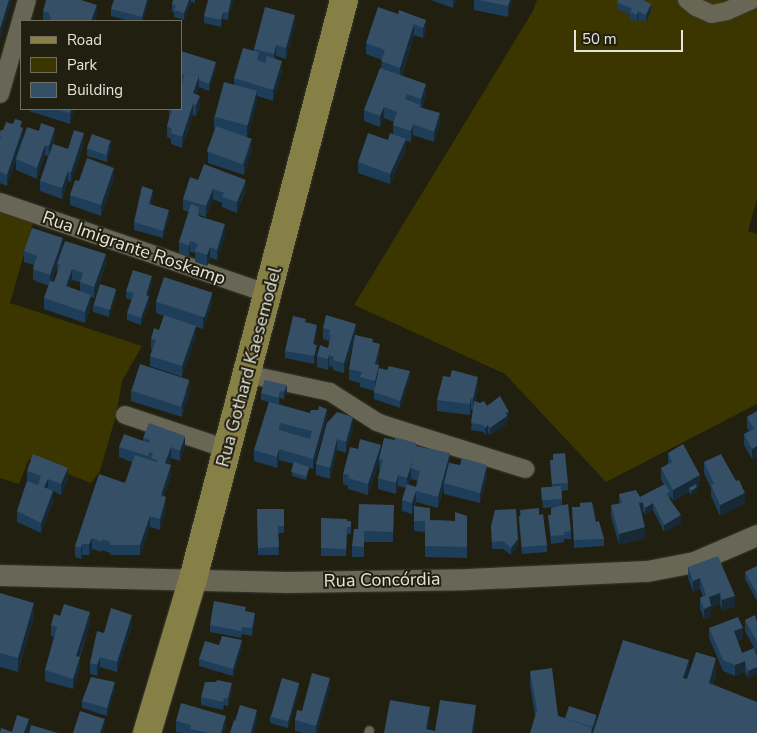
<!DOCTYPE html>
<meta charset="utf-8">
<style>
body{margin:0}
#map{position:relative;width:757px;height:733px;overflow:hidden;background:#201f10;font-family:"Nunito Sans",sans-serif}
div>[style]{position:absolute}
.green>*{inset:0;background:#3b3500}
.roads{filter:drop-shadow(0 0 1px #3a3930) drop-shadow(0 0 1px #3a3930)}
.service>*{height:9px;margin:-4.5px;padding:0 4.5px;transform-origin:4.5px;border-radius:4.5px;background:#686655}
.minor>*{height:18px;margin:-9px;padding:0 9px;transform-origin:9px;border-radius:9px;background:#686655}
.tertiary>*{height:21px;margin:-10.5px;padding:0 10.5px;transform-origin:10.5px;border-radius:10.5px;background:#686655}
.primary>*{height:28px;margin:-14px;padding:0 14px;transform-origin:14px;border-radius:14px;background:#878046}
.wall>*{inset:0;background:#1e3d58}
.shaded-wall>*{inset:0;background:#162935}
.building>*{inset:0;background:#344f66;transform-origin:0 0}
span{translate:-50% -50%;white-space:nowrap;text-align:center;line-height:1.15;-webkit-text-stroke:4px #201f10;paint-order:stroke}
.street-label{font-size:18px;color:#e6e5db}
.legend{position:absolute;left:20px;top:20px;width:162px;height:90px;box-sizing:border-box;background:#201f10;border:1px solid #6f6e61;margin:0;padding:6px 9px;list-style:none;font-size:15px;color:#e6e5db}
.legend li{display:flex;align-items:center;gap:10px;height:25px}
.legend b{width:25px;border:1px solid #6f6e61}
.scale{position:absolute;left:574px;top:30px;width:109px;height:22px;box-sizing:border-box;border:2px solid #e6e5db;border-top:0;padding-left:6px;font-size:15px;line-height:18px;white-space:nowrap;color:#e6e5db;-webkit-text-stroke:4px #201f10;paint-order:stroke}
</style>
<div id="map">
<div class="green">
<div style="clip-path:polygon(537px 0,757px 0,757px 199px,748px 231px,757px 234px,757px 404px,606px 482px,505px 374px,354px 305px,533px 11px)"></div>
<div style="clip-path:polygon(0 212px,33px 223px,10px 303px,142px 346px,122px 381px,117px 412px,100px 471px,91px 483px,29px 459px,19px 484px,0 478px)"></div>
</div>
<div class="roads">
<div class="service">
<div style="left:368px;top:733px;width:3px;rotate:-72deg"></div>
</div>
<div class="minor">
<div style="left:687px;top:0;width:11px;rotate:38deg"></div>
<div style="left:696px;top:7px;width:17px;rotate:24deg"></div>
<div style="left:712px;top:14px;width:15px;rotate:-11deg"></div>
<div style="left:727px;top:11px;width:27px;rotate:-24deg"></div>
<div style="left:0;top:94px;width:98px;rotate:-74deg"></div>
<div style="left:0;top:202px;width:283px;rotate:18.9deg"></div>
<div style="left:247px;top:374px;width:85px;rotate:12.2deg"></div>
<div style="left:330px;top:392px;width:56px;rotate:32.6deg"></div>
<div style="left:377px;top:422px;width:12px;rotate:20deg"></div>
<div style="left:388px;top:426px;width:144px;rotate:17.4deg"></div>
<div style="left:125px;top:415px;width:108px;rotate:18.4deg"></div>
</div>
<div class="tertiary">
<div style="left:0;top:575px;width:287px;rotate:1.4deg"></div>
<div style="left:287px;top:582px;width:181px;rotate:-0.9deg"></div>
<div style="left:468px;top:579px;width:179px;rotate:-2.6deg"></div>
<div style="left:647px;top:571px;width:48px;rotate:-10.8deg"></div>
<div style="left:694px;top:562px;width:69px;rotate:-23.2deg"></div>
</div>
<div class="primary">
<div style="left:147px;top:733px;width:161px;rotate:-73.4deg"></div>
<div style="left:193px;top:579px;width:598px;rotate:-75.38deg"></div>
</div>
</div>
<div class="wall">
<div style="clip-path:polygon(114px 0,149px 0,143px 21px,129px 21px,111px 16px,111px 9px)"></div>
<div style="clip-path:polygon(173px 0,195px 0,195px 3px,191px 2px,184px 20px,174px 17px,174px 12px,172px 12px,172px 4px)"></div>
<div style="clip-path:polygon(233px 0,228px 20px,223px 19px,221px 27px,204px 23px,204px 16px)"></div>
<div style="clip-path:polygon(431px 0,456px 0,453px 8px)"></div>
<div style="clip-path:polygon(474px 0,512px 0,508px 17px,474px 10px)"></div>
<div style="clip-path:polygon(617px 2px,651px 11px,646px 22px,638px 19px,637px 22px,630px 19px,630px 15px,617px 9px)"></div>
<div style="clip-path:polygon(43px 11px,97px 16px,95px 21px,43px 21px)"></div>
<div style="clip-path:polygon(398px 14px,426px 20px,426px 31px,423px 38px,414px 35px,402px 75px,426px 95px,422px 107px,440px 124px,434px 142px,413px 135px,411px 142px,406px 141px,406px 150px,390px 184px,358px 173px,358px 162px,388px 140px,393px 134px,393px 125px,394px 122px,384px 118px,380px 127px,364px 121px,364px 110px,381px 68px,382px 60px,366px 54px,366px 43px)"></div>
<div style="clip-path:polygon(295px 26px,286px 59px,276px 56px,276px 59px,282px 72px,273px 101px,257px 96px,257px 102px,247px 137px,252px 150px,244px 175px,208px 163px,208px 152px,215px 128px,214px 128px,214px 117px,234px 85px,234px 78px,254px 51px,254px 49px)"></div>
<div style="clip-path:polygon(181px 51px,216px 69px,209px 91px,199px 87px,196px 95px,200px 106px,196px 116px,193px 115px,182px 148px,171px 144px,171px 139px,167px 137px,167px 126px,169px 118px,169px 109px,181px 109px,183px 82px,181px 81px)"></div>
<div style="clip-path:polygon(29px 109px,74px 109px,74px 110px,70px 124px,29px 111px)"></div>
<div style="clip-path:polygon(22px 127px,23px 138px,55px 138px,53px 144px,68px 149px,84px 144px,71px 182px,68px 181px,62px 199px,40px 191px,40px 181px,48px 156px,45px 155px,37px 179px,16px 170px,16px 159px,7px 186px,0 183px,0 132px,3px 130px)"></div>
<div style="clip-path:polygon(87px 148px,111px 148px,107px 162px,87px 156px)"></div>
<div style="clip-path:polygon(114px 178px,101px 216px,70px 205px,70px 195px,79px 181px)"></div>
<div style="clip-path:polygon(198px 180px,246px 190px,237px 213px,222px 207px,222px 203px,213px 199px,206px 217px,199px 215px,199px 216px,225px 235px,217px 260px,210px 258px,207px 266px,195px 262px,195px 253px,190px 252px,189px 257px,179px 253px,179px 242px,189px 212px,183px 210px,183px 199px)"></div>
<div style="clip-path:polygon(153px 197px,151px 204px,169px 217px,163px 238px,134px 230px,134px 222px)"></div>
<div style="clip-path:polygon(evenodd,63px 247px,106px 264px,94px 298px,91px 297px,91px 306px,85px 323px,44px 309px,44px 298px,49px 286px,33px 280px,33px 269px,34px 265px,24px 262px,24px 251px,63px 247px,57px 266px,57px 274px,54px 282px,52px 282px,57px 266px,63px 247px,72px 280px,80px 282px,80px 291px,69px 287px,72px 280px)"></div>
<div style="clip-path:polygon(152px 284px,148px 296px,149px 303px,141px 325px,127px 320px,127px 313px,132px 300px,126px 298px,126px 291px)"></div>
<div style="clip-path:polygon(116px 297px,109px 317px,93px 312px,93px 305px)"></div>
<div style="clip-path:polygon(156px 302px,212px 304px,203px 329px,196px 327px,196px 336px,182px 377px,150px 366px,150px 356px,152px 350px,151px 349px,151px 339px,159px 330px,164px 316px,156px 313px)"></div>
<div style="clip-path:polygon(306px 323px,317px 333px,314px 344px,317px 352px,314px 364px,285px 358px,285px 351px)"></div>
<div style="clip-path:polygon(323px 328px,356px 335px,373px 342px,380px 355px,377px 365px,379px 371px,410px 378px,400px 408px,374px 399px,374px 391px,360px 387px,360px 383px,349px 380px,349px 369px,354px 341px,344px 373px,333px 370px,333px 367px,329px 366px,328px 370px,317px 367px,317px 356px,328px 348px,329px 344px,329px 341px,323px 339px)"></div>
<div style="clip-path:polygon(265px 380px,287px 392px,284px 399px,280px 398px,279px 404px,327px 419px,313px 469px,309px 468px,306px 480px,292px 476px,292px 472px,294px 464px,279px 460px,277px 468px,254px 461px,254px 450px,269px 402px,261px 400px,261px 393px)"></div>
<div style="clip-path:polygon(478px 388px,475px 401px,487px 406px,509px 419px,507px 420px,507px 424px,490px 435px,488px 433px,485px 435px,483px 432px,471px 430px,473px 410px,471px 409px,470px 415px,437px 411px,437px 400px)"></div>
<div style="clip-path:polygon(131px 390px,190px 391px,182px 417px,131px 401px)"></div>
<div style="clip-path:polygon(757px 411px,757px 457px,752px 459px,744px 445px,744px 434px,749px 431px,747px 428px,747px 417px)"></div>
<div style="clip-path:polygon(327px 423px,353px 427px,346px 453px,337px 450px,330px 479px,316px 475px,316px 464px)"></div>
<div style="clip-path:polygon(143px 438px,185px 447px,180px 461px,171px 458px,169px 465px,171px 476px,164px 496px,166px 508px,160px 530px,150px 527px,140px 555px,111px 555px,110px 553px,102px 550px,102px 552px,92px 549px,89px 555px,82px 555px,81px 559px,75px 557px,75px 546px,125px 483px,132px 462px,119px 457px,119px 447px,143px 441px)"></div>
<div style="clip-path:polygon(evenodd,416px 446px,450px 463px,487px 476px,480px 503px,444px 494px,444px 486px,438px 508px,416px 502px,415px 506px,430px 520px,455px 521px,467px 516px,467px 558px,425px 557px,425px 532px,414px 531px,414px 506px,412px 514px,402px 511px,402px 500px,406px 488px,398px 486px,396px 494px,378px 489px,378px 478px,380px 470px,379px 470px,379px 462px,368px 495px,348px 489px,348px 486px,343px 484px,343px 474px,358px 449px,381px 451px,416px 446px,411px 477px,411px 479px,418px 481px,416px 487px,408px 485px,411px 477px)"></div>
<div style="clip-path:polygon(668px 453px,700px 486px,697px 487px,697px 491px,691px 495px,689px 492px,673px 501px,670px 495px,670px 499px,681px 523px,664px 532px,653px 510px,645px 515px,643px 511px,643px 513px,642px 513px,645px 538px,619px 545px,611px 516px,611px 505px,619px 504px,619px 494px,640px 497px,664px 485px,661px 479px,661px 468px,668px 464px)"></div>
<div style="clip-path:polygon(553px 454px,568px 483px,568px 490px,562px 491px,562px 506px,571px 531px,571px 539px,564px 539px,564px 542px,551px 544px,548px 515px,551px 515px,551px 508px,555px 507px,543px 508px,541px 488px,552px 487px,550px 460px,553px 460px)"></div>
<div style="clip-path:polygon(704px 462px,745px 503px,720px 516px,711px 496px,711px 488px,704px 473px)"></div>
<div style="clip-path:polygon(27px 471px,68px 479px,61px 495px,53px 491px,53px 502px,41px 533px,17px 522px,17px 511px,27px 481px)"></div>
<div style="clip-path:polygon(394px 505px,393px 542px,364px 542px,364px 557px,352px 557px,352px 546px,358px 529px)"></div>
<div style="clip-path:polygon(572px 507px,596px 522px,604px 539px,604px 546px,574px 548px)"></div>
<div style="clip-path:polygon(257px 509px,284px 509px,284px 533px,278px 533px,279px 555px,258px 555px)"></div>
<div style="clip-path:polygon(520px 510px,539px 515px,547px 545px,547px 552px,522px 554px,519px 523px,519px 516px,520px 516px)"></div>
<div style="clip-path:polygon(321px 518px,351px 521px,351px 534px,347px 534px,346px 556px,321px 556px)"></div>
<div style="clip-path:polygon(491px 526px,518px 546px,511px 555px,503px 549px,492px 549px)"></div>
<div style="clip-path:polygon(757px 566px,757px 601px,745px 579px,745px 572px)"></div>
<div style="clip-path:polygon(688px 567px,735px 606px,722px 611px,720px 604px,711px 607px,711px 616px,704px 619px,700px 609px,700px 598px,703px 597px,700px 589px,693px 592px,688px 578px)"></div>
<div style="clip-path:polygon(0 593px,34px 617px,18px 672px,0 667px)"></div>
<div style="clip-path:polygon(246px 611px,255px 620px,252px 636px,242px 634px,241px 638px,210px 632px,210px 625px)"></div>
<div style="clip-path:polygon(745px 620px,757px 622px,757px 653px,745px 631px)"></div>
<div style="clip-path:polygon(90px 623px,80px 657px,80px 667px,73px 689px,45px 681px,45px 670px,54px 637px,51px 636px,51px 625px)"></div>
<div style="clip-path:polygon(132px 625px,117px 672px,100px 667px,97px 676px,90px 674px,90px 663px,104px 633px)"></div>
<div style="clip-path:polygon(709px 628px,743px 639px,737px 641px,742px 653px,757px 656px,757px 674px,748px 678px,745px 672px,735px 676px,723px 671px,709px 638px)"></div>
<div style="clip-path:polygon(219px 645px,242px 647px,233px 676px,199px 666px,199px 659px)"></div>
<div style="clip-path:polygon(530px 671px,558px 716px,565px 718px,597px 721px,689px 675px,716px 673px,713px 685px,593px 733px,535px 715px,530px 685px)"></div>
<div style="clip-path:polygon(330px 688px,317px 733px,303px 733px,295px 731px,295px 720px,302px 711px)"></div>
<div style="clip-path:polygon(115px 690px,107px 716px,82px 708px,82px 701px)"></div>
<div style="clip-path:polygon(232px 691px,228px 706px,224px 705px,223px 710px,201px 705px,201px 697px)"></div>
<div style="clip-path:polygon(299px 691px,288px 728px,270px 723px,270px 716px)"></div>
<div style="clip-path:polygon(176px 721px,226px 727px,224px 733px,181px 733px,176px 732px)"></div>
</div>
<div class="shaded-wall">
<div style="clip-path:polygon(9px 0,12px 0,0 40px,0 29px)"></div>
<div style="clip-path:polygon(147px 0,149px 0,143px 21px,142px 21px,142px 17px)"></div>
<div style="clip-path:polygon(189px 0,191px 0,191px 3px,184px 20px,184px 13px)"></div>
<div style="clip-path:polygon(231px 0,233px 0,228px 20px,228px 13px)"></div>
<div style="clip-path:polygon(453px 0,456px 0,453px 8px)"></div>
<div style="clip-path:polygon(510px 0,512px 0,508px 17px,508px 6px)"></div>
<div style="clip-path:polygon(651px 4px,651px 11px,646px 22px,646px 15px)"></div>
<div style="clip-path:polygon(97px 5px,97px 16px,95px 21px,91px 21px)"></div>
<div style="clip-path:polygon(638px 11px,638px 19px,637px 22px,637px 15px)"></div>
<div style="clip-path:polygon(223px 12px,223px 19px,221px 27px,221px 20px)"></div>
<div style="clip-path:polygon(295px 15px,295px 26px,286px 59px,286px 48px)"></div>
<div style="clip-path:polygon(426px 20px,426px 31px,423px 38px,423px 28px)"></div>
<div style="clip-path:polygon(414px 24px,414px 35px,400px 79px,400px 68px)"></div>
<div style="clip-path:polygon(276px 45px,276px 56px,274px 65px,274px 54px)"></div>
<div style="clip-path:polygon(282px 61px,282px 72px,273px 101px,273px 90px)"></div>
<div style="clip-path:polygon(216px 62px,216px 69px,209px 91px,209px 84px)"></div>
<div style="clip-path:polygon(199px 76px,199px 87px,193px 104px,193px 93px)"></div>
<div style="clip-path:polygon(426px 84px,426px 95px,421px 109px,421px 99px)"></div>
<div style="clip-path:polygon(257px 91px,257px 102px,247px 138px,247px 127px)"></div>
<div style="clip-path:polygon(200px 96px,200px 106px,196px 116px,196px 105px)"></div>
<div style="clip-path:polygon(193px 104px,193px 115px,182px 148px,182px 137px)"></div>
<div style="clip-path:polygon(384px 107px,384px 118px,380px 127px,380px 116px)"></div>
<div style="clip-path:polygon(71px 109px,74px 109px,74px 110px,70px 124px,70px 113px)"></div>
<div style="clip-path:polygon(440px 113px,440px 124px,434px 142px,434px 132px)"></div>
<div style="clip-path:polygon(22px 121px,22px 131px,23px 128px,23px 138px,7px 186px,7px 175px)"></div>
<div style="clip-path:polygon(413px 124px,413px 135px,411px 142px,411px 131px)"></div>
<div style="clip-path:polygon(55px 128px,55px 138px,49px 157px,49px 146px)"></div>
<div style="clip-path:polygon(84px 133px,84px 144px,71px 182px,71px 172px)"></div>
<div style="clip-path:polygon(252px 139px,252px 150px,244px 175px,244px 164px)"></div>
<div style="clip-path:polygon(406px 139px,406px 150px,390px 184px,390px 174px)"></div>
<div style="clip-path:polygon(111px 141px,111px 148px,107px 162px,107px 155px)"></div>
<div style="clip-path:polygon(45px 145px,45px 155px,37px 179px,37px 168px)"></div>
<div style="clip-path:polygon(114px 168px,114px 178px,101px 216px,101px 205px)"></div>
<div style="clip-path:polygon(68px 171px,68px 181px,62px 199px,62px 188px)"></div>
<div style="clip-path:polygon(246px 180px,246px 190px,237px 213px,237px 202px)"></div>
<div style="clip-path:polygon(213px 189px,213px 199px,206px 217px,206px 206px)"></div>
<div style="clip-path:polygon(153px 190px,153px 197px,149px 211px,149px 204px)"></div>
<div style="clip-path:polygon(169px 210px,169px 217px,163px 238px,163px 231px)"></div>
<div style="clip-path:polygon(225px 224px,225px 235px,217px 260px,217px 250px)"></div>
<div style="clip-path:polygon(63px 238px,63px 249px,57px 264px,57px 266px,50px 286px,50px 275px)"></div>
<div style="clip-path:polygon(190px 241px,190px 252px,189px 257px,189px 246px)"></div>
<div style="clip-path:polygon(210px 247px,210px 258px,207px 266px,207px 255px)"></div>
<div style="clip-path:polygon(106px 254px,106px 264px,94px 298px,94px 287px)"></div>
<div style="clip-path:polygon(72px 269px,72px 280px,66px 297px,66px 286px)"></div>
<div style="clip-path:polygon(152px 276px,152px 284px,146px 302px,146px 295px)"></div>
<div style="clip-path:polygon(116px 289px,116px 297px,109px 317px,109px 310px)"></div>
<div style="clip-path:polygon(212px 293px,212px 304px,203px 329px,203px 319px)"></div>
<div style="clip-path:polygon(91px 295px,91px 306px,85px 323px,85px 312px)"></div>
<div style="clip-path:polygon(149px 296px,149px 303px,141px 325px,141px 318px)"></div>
<div style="clip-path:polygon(356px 324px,356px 334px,344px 373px,344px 363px)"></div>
<div style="clip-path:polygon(317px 325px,317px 333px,313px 351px,313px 344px)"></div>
<div style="clip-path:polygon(196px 326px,196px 336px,182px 377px,182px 366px)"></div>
<div style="clip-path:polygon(380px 344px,380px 355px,375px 375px,375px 364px)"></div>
<div style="clip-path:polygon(317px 345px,317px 352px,314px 364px,314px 356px)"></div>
<div style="clip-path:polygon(329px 355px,329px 366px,328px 370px,328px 359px)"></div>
<div style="clip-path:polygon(379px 365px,379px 376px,375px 391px,375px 381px)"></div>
<div style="clip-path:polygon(410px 371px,410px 378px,400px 408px,400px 401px)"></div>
<div style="clip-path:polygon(478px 377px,478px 388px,473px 410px,473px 399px)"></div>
<div style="clip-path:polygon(190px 380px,190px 391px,182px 417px,182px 406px)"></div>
<div style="clip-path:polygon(287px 385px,287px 392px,284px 399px,284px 392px)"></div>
<div style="clip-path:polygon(280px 391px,280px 398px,279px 405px,279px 398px)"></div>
<div style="clip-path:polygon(471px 398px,471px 409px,470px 415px,470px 404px)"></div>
<div style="clip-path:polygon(327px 409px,327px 419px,313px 469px,313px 459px)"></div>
<div style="clip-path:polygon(509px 412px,509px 419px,507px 420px,507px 424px,490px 435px,490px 428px,506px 413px)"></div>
<div style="clip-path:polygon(353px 417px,353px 427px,346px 453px,346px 442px)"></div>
<div style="clip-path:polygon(488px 425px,488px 433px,485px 435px,485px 428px)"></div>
<div style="clip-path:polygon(185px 436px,185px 447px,180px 461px,180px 451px)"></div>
<div style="clip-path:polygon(337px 439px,337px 450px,330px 479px,330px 468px)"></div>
<div style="clip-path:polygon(381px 445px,381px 455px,379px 459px,379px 462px,368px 495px,368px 484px)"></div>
<div style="clip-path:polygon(757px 446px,757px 457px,752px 459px,752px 449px)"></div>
<div style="clip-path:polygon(171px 447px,171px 458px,165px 474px,165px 463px)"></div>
<div style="clip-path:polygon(279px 449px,279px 460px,277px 468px,277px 457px)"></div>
<div style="clip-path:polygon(450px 453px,450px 464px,444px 483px,438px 508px,438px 497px)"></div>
<div style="clip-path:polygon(414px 457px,411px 468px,411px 477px,407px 489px,407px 478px)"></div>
<div style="clip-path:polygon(171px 465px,171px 476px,161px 506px,161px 495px)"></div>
<div style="clip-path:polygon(487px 465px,487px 476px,480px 503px,480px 493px)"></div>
<div style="clip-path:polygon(68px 468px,68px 479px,61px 495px,61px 484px)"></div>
<div style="clip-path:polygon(398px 475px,398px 486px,396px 494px,396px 483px)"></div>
<div style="clip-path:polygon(700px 475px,700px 486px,691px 491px,689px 488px,689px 492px,673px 501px,673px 490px)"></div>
<div style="clip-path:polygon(48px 479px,48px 489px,44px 487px)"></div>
<div style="clip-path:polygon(697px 487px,697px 491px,691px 495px,691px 491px)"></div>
<div style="clip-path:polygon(53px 491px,53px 502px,41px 533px,41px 523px)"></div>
<div style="clip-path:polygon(416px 491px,416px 502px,412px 514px,412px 503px)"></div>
<div style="clip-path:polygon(745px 493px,745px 503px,720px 516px,720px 505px)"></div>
<div style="clip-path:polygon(166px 497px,166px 508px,160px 530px,160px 519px)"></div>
<div style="clip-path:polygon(643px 502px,643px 513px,639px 514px,639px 503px)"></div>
<div style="clip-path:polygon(653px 503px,653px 510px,645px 515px,645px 508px)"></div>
<div style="clip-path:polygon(681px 515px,681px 523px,664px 532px,664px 525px)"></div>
<div style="clip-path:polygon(150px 516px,150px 527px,140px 555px,140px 545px)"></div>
<div style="clip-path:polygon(645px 527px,645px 538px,619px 545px,619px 534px)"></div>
<div style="clip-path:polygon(92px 538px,92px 549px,89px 555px,89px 544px)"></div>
<div style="clip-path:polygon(518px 539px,518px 546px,511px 555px,511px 548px)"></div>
<div style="clip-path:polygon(82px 544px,82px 555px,81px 559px,81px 548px)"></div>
<div style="clip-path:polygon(700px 578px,700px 589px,693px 592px,693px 581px)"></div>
<div style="clip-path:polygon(720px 593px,720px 604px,711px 607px,711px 616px,704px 619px,704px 609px,709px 597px)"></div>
<div style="clip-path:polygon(735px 596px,735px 606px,722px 611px,722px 600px)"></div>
<div style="clip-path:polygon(34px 603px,34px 617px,18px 672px,18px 658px)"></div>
<div style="clip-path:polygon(90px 612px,90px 623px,76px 666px,76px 656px)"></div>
<div style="clip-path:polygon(255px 613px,255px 620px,252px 636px,252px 628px)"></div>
<div style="clip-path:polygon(132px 615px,132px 625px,117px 672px,117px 662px)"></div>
<div style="clip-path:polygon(743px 628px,743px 639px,734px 642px,734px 631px)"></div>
<div style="clip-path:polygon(242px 640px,242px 647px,233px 676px,233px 669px)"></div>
<div style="clip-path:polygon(80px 657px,80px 667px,73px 689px,73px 679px)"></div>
<div style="clip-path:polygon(100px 657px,100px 667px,97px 676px,97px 665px)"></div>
<div style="clip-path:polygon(716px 658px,716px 673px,709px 697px,709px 683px)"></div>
<div style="clip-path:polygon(689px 660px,689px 675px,683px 692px,683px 678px)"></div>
<div style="clip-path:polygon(745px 661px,745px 672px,735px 676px,735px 665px)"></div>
<div style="clip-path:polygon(757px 667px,757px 674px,748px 678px,748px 671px)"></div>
<div style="clip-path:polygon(330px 678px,330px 688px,317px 733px,316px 733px,316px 726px)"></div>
<div style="clip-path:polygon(115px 682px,115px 690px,107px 716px,107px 708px)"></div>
<div style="clip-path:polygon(232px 683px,232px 691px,228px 706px,228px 698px)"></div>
<div style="clip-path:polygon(299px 683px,299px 691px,288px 728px,288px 721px)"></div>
<div style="clip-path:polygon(476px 705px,476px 719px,474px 733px,472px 733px)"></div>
<div style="clip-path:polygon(430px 707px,430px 721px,428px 733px,426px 729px)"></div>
<div style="clip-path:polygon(257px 710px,257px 721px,254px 733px,251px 733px)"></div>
<div style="clip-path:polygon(597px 715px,597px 722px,593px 733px,590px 733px)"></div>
<div style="clip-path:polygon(226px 716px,226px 727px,224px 733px,221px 733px)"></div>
<div style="clip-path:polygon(29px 719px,29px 729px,28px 733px,24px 733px)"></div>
<div style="clip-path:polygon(105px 719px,105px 726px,102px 733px,100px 733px)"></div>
</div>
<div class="building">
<div style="clip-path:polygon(0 0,9px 0,0 29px)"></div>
<div style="clip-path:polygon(46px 0,81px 0,97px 5px,91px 21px,55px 21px,51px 20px,49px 13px,43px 11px)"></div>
<div style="clip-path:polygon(114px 0,147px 0,142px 17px,111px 9px)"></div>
<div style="clip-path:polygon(173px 0,189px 0,184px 13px,174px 10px,176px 6px,172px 4px)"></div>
<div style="clip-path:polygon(208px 0,231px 0,228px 13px,223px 12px,221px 20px,204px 16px)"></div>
<div style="clip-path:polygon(479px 0,510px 0,508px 6px)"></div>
<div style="clip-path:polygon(618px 0,643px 0,651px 4px,646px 15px,638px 11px,637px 15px,630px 12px,632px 9px,617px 2px)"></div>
<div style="clip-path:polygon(265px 7px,295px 15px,286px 48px,276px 45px,274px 54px,254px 49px)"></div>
<div style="clip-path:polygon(378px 7px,398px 14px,399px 10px,426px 20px,423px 28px,414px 24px,400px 68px,381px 61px,385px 50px,366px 43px)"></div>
<div style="clip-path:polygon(243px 48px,259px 52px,257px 60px,265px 63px,267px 56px,282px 61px,273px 90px,234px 78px)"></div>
<div style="clip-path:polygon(181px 51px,216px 62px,209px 84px,199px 80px,199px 76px,185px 71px,184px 75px,181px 74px)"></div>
<div style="clip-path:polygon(380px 68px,426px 84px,421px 99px,407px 94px,405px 99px,420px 105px,419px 107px,440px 113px,434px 132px,413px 124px,411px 131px,393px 125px,397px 112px,384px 107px,380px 116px,364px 110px)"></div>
<div style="clip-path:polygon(185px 71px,199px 76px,193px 93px,200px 96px,196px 105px,193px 104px,182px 137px,171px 133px,172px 129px,167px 126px,172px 110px,171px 109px,181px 109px,181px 87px)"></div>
<div style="left:224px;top:82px;width:34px;height:36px;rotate:15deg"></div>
<div style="clip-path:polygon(55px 109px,71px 109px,70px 113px)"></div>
<div style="clip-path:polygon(15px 119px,22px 121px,20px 127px,23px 128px,7px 175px,0 172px,0 139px,1px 136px,0 136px,0 132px,1px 130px,3px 130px,6px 122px,13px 124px)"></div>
<div style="clip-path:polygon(41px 123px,55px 128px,49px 146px,45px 145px,37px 168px,16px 159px,27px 127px,39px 131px)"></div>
<div style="left:216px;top:126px;width:38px;height:27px;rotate:20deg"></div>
<div style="clip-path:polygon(74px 130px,84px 133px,71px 172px,68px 171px,62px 188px,40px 181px,53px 144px,68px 149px)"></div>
<div style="clip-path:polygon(368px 133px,388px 140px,390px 133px,406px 139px,390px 174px,358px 162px)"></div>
<div style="left:92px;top:134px;width:20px;height:15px;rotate:20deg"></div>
<div style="clip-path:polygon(87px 158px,114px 168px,101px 205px,70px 195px,75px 180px,79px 181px)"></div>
<div style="clip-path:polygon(204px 164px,246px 180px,237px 202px,222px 197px,224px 193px,213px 189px,206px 206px,183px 199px,190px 177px,198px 180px)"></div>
<div style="clip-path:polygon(142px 186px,153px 190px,149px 204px,169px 210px,163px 231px,134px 222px)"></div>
<div style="clip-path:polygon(191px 204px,199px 207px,198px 216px,225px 224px,217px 250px,210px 247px,207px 255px,195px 251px,198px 244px,190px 241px,189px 246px,179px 242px)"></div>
<div style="clip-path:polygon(32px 228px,63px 238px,50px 275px,33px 269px,37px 256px,24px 251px)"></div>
<div style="clip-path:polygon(65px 241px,106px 254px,94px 287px,80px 282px,83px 273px,72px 269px,66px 286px,91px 295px,85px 312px,44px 298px,50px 281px,54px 282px,60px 265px,57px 264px)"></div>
<div style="clip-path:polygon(133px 270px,152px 276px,146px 295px,149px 296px,141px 318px,127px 313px,134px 293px,126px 291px)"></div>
<div style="left:164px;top:277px;width:51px;height:26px;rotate:18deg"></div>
<div style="left:100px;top:284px;width:17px;height:22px;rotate:17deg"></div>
<div style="clip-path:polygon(164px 315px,196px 326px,182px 366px,150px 356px,156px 340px,151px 339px,154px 328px,159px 330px)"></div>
<div style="clip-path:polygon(326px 315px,356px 324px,344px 363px,333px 360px,334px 357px,329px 355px,328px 359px,317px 356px,320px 345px,328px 348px,331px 335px,329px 335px,330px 330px,323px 328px)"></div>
<div style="clip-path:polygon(293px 316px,306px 319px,305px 322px,317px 325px,313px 344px,317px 345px,314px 356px,285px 351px)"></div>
<div style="clip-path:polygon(355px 335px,373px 339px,372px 342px,380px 344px,375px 364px,379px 365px,375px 381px,360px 377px,362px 372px,349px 369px)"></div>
<div style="left:140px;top:364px;width:52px;height:28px;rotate:18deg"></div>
<div style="clip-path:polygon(389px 366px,410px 371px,400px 401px,374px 392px,379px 368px,387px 370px)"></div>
<div style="clip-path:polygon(452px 370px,478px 377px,473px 399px,471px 398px,470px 404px,437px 400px,443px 376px,450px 377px)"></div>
<div style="clip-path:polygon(265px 380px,287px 385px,284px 392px,280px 391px,279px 398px,261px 393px)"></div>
<div style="clip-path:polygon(500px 396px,509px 412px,506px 413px,507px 416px,490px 428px,488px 425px,485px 428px,483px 425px,471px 423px,474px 401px,480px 403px,484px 401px,487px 406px)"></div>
<div style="clip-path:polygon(evenodd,269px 402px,310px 413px,311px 410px,318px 410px,319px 406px,327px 409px,313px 459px,279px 449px,277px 457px,254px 450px,269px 402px,280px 423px,312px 431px,310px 439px,279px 430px,280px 423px)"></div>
<div style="clip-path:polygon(757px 411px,757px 446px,752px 449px,744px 434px,754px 429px,747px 417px)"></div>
<div style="clip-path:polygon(337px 412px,353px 417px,346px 442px,337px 439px,330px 468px,316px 464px,327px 423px)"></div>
<div style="clip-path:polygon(149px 423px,185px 436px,180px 451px,171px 447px,165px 463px,171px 465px,161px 495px,166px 497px,160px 519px,150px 516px,140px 545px,111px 545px,110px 542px,102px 539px,102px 542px,92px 538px,89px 544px,82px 544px,81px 548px,75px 546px,99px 474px,125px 483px,135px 455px,156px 462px,157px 460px,151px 458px,153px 453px,149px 452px,148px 456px,119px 447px,124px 434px,149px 443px,150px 440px,143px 438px)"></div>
<div style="clip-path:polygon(395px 437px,416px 443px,416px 446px,450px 453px,438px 497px,416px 491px,412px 503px,402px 500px,407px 484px,416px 487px,420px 471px,411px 468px,414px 457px,407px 478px,398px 475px,396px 483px,378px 478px,383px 460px,379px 459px,384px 438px,395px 440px)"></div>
<div style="clip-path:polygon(360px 439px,381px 445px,368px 484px,348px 478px,349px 475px,343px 474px,350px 447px,358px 449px)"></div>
<div style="clip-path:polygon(683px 444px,700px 475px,673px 490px,661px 468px,672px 462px,668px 453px)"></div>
<div style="clip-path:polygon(565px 453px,568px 483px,552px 484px,550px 460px,553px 460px,553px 454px)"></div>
<div style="clip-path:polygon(33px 454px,68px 468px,61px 484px,48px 479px,44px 487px,53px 491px,41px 523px,17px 511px,27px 481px,38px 485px,41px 476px,27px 471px)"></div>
<div style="clip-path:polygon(721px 454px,736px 481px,739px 480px,745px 493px,720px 505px,711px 485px,714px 484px,704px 462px)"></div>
<div style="clip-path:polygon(462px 458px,487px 465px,480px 493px,444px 483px,449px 463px,460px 465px)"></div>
<div style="left:294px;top:462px;width:16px;height:10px;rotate:18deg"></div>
<div style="clip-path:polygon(665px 484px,670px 492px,666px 494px,681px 515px,664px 525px,653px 503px,645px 508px,640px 497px)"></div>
<div style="clip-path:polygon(696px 484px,697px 487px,691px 491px,689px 488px)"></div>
<div style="left:561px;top:486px;width:13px;height:20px;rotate:86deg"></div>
<div style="clip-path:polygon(636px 490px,643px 502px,639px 503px,645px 527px,619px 534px,611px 505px,622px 503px,619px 494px)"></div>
<div style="clip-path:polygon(592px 502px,596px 522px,599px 521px,604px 539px,574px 540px,572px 507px,580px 507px,580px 503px)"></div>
<div style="clip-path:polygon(359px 504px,394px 505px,393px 532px,364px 531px,364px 547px,352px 546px,354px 529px,358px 529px)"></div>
<div style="clip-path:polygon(568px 504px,571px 531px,564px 532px,564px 535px,551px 536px,548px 515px,551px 515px,551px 508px)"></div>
<div style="clip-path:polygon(414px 506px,430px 508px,430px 520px,455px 521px,455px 512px,467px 516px,467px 547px,425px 546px,425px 521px,414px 521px)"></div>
<div style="clip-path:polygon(539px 508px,539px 515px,543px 514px,547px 545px,522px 547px,519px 516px,521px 516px,520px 510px)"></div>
<div style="clip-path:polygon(257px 509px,284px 509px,284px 526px,278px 526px,279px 547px,258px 548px)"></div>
<div style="clip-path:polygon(516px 509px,518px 539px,511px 548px,503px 541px,492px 542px,491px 526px,495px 510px)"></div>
<div style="clip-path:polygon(321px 518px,347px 519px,347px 521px,351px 521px,351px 527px,347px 527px,346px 549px,321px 548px)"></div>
<div style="clip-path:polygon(718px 556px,735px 596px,722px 600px,720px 593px,709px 597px,711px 606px,704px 609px,700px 598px,706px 595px,700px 578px,693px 581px,688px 567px)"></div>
<div style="clip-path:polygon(757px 566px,757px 594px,745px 572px)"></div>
<div style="clip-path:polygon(0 593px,34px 603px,18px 658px,0 653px)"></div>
<div style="clip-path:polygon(214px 601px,246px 607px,245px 611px,255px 613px,252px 628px,242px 627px,241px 631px,210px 625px)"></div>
<div style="clip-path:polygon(64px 604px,90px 612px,76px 656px,80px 657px,73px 679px,45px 670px,57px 627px,51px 625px,54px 614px,60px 616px)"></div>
<div style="clip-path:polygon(111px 608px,132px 615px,117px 662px,100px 657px,97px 665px,90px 663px,97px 631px,104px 633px)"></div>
<div style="clip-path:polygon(755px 615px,757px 622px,757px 642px,745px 620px)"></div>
<div style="clip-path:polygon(738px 617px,743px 628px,734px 631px,745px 661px,735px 665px,723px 660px,709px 628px)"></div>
<div style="clip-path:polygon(222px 636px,242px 640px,233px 669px,199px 659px,205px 641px,219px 645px)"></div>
<div style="clip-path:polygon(623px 640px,689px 660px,683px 678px,687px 679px,696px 652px,716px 658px,709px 683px,757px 702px,757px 733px,593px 733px)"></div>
<div style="clip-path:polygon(754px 648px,757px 656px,757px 667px,748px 671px,742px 653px)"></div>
<div style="clip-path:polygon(552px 668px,558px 716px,592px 728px,591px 733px,530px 733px,537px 710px,530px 671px)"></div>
<div style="clip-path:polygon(312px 673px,330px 678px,316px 726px,295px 720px,297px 710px,302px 711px)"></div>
<div style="clip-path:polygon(91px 677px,115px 682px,107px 708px,82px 701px)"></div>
<div style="left:282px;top:678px;width:18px;height:40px;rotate:16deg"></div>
<div style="clip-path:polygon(217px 680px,232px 683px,228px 698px,224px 698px,223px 702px,201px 697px,205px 682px,216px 682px)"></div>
<div style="clip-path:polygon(390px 700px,430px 707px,426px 729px,435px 731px,440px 700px,476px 705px,472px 733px,384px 733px)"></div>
<div style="clip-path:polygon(181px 703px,226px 716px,221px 733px,210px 733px,190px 729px,191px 725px,176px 721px)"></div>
<div style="clip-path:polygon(240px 705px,257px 710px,251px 733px,230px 733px,234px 720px,235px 721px)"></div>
<div style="left:569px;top:706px;width:29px;height:13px;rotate:18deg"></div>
<div style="clip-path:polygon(80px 711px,105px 719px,100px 733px,73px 733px)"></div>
<div style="clip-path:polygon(17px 715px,29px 719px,24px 733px,0 733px,1px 728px,12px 732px)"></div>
<div style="clip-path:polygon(31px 725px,58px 733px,29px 733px)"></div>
</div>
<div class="street-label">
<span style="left:134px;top:248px;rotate:19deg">Rua Imigrante Roskamp</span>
<span style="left:249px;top:367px;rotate:-75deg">Rua Gothard Kaesemodel</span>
<span style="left:382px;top:580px;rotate:-1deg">Rua Concórdia</span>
</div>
<ul class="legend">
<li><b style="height:6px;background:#878046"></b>Road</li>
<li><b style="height:14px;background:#3b3500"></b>Park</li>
<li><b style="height:14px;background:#344f66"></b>Building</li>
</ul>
<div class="scale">50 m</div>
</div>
